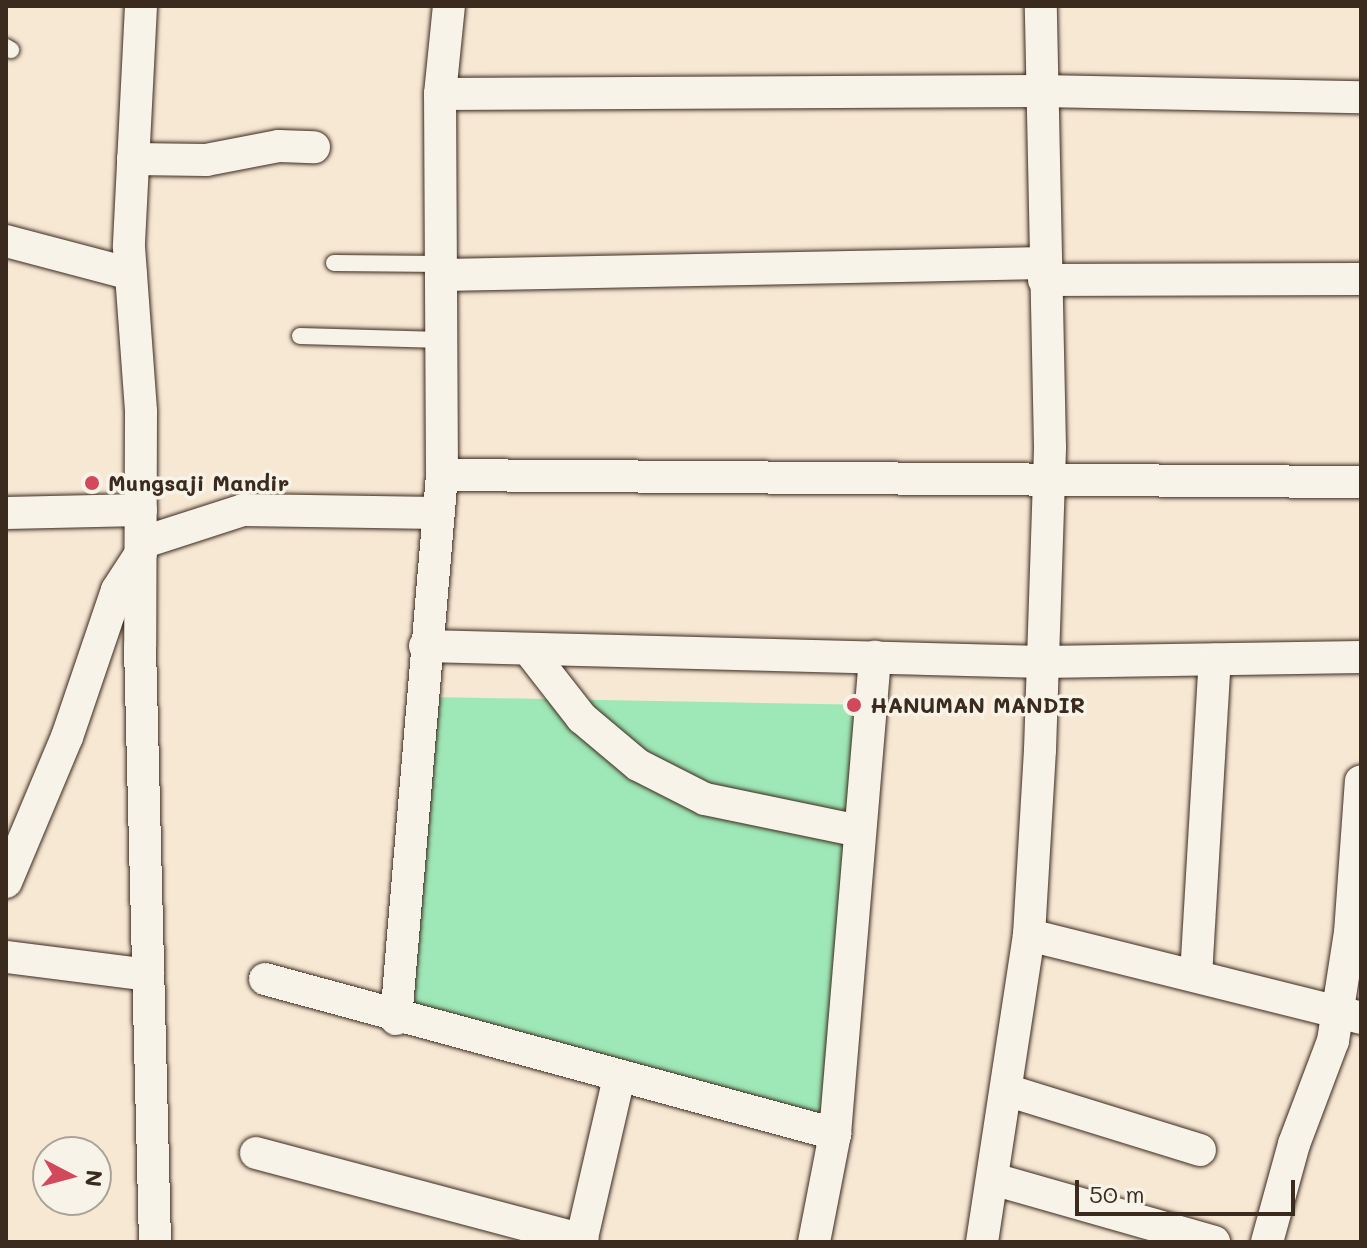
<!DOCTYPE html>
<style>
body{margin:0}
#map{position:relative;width:1367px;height:1248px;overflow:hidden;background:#f7e8d4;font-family:Mali,sans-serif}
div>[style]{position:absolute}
.green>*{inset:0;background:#9ee7b6}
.roads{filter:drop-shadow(0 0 2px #3b2a1e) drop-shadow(0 0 2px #3b2a1e)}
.lane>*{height:16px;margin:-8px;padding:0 8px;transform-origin:8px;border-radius:8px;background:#f7f3e8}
.street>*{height:32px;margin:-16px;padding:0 16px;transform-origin:16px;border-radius:16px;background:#f7f3e8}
.dots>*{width:22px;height:22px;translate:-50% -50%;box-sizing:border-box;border:4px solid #f7f3e8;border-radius:50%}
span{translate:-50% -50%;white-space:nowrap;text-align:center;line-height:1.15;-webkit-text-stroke:7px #f7f3e8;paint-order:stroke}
.poi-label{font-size:22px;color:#3b2a1e;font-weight:700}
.left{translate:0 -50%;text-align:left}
.frame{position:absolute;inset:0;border:8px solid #3b2a1e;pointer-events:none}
.north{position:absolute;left:32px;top:1136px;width:80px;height:80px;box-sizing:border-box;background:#f7f3e8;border:2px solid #aca397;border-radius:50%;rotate:96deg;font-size:22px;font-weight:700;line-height:32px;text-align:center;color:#3b2a1e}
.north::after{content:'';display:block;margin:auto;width:28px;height:36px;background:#d1495b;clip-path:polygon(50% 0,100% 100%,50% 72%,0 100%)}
.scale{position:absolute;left:1075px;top:1180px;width:220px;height:36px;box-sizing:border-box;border:4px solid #3b2a1e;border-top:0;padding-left:10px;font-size:24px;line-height:28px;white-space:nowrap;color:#3b2a1e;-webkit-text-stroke:6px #f7f3e8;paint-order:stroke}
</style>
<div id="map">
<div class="green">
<div style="clip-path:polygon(432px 697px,877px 705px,835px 1134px,396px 1019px)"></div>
</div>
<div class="roads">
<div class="lane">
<div style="left:6px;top:47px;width:6px;rotate:31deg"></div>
<div style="left:334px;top:263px;width:108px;rotate:0.5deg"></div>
<div style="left:300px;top:336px;width:142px;rotate:1.6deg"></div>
</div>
<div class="street">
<div style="left:141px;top:6px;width:241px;rotate:92.9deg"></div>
<div style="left:129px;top:247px;width:165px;rotate:85.8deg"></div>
<div style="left:141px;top:412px;width:234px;rotate:90.2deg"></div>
<div style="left:140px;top:646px;width:596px;rotate:88.56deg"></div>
<div style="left:440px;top:94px;width:600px;rotate:-0.29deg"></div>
<div style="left:1040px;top:91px;width:321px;rotate:1.1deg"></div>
<div style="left:133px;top:159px;width:73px;rotate:0.8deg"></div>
<div style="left:206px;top:160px;width:74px;rotate:-10.9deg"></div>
<div style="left:279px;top:146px;width:35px;rotate:2deg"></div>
<div style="left:6px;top:241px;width:129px;rotate:14.8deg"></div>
<div style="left:443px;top:275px;width:601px;rotate:-1.14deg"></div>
<div style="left:1044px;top:280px;width:317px;rotate:-0.2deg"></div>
<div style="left:442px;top:475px;width:919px;rotate:0.44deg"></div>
<div style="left:6px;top:513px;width:135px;rotate:-1.3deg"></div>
<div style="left:141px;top:543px;width:107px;rotate:-17.9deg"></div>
<div style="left:243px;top:510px;width:195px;rotate:0.9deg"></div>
<div style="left:425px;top:646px;width:618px;rotate:1.48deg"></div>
<div style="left:1043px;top:662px;width:318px;rotate:-0.9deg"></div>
<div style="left:528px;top:649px;width:88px;rotate:52deg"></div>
<div style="left:582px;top:718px;width:73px;rotate:40deg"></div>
<div style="left:638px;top:765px;width:75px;rotate:26.9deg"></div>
<div style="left:705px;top:799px;width:157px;rotate:11.7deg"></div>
<div style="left:6px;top:882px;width:157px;rotate:-67.2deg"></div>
<div style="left:67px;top:737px;width:155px;rotate:-71.2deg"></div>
<div style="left:117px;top:590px;width:44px;rotate:-57deg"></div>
<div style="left:1029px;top:935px;width:342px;rotate:14deg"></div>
<div style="left:6px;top:957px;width:143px;rotate:7.2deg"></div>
<div style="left:1196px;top:976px;width:317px;rotate:-86.6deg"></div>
<div style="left:265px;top:979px;width:591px;rotate:15.21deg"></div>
<div style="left:396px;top:1019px;width:546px;rotate:-85.17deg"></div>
<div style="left:442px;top:475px;width:381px;rotate:-90.3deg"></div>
<div style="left:440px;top:94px;width:88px;rotate:-84.2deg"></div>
<div style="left:1006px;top:1090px;width:203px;rotate:17.2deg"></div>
<div style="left:256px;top:1153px;width:338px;rotate:14.9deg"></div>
<div style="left:993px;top:1179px;width:230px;rotate:15.9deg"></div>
<div style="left:581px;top:1242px;width:169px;rotate:-77deg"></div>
<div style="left:814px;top:1242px;width:110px;rotate:-79deg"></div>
<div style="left:835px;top:1134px;width:479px;rotate:-85.2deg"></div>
<div style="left:982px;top:1242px;width:311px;rotate:-81.3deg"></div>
<div style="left:1029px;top:935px;width:185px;rotate:-86.6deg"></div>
<div style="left:1040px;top:750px;width:303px;rotate:-88.1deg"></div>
<div style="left:1050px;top:447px;width:441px;rotate:-91.2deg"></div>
<div style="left:1267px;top:1242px;width:102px;rotate:-74.6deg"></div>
<div style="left:1294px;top:1144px;width:110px;rotate:-69.3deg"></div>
<div style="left:1333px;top:1041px;width:109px;rotate:-81.1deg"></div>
<div style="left:1350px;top:933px;width:152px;rotate:-85.9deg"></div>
</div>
</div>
<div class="dots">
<div style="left:92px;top:483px;background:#d1495b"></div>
<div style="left:854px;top:705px;background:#d1495b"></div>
</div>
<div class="poi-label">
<span class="left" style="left:108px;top:483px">Mungsaji Mandir</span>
<span class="left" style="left:870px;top:705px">HANUMAN MANDIR</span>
</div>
<div class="frame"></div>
<div class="north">N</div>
<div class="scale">50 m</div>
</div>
